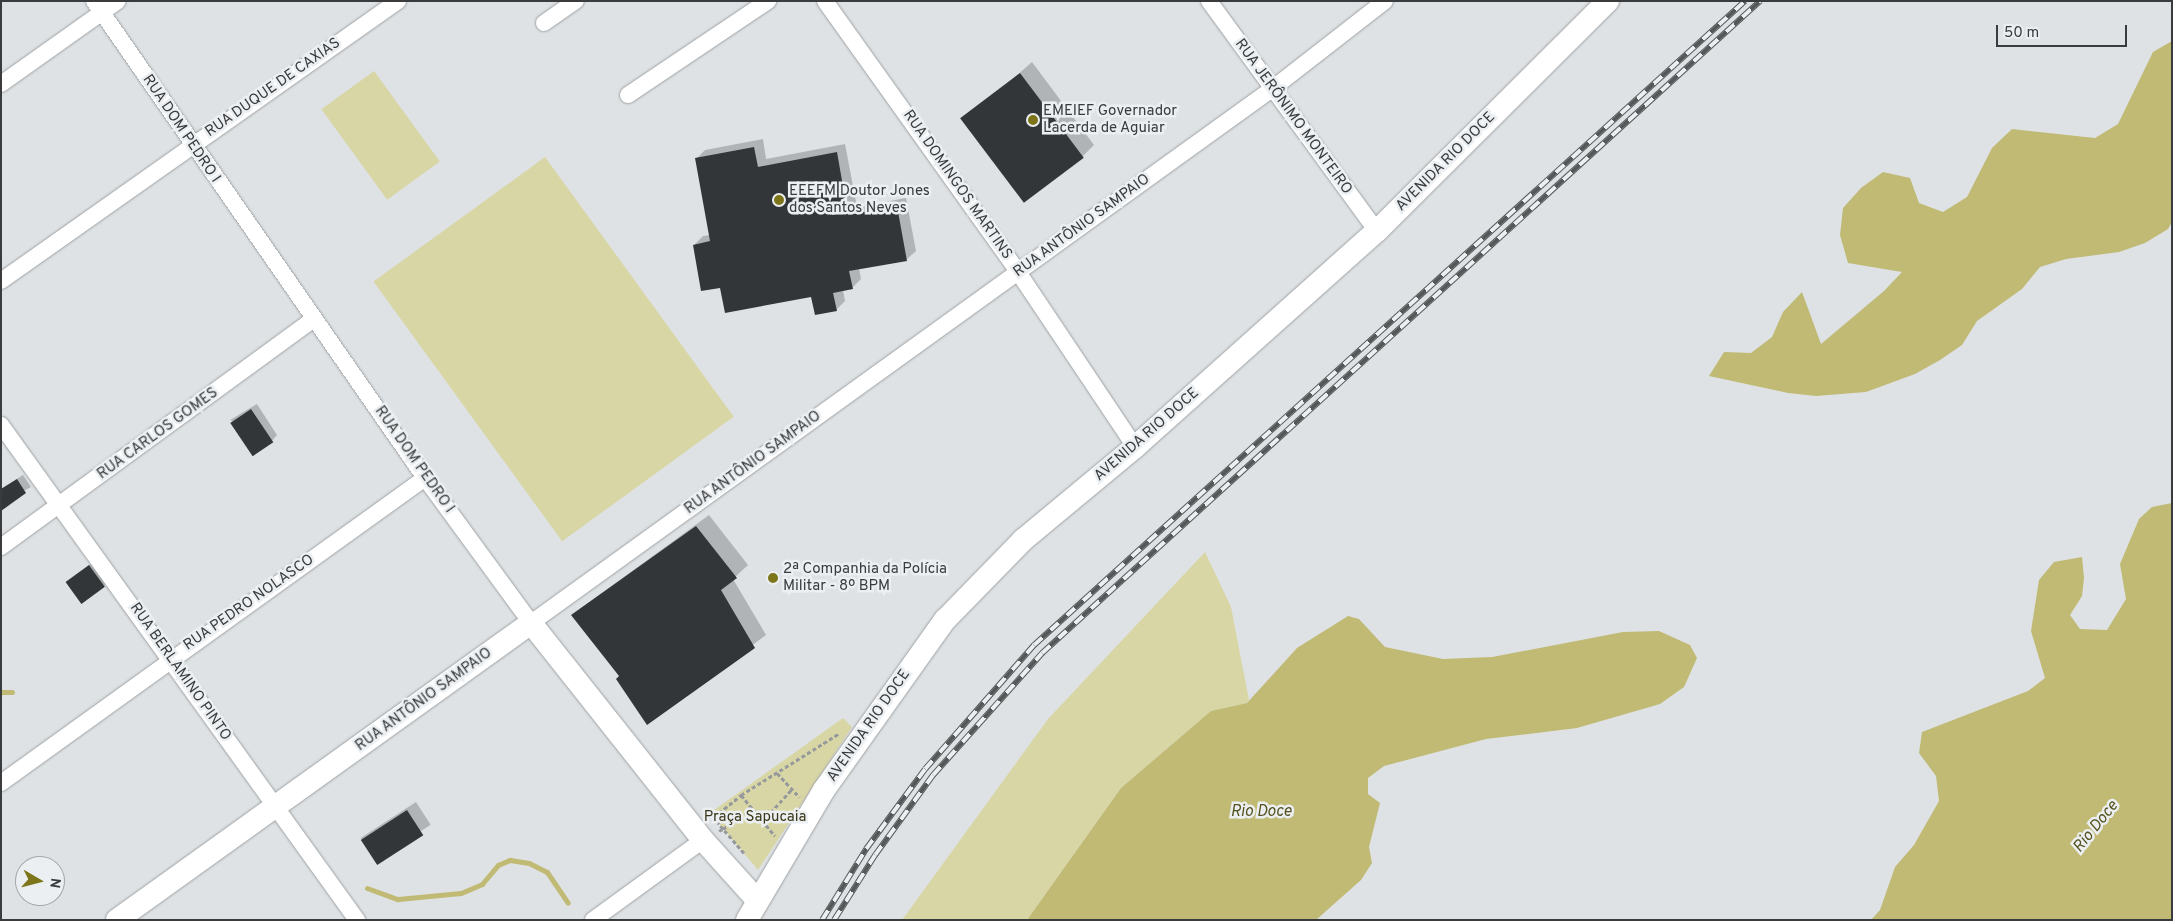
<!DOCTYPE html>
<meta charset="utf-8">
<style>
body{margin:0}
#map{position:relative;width:2173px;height:921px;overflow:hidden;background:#dee2e4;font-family:Overpass,sans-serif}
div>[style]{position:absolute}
.green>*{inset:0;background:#d9d6a6;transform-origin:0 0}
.water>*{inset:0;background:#c0ba74}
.shadow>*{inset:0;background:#0003;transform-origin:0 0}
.stream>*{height:5px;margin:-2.5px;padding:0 2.5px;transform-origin:2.5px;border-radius:2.5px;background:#c0ba74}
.building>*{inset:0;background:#333638;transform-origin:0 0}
.path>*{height:3px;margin-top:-1.5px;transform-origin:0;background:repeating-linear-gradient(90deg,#979a9c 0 4px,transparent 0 6.5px)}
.roads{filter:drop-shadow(0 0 1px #9fa2a5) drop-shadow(0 0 1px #9fa2a5)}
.street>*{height:16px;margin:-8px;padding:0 8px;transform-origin:8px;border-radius:8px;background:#fff}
.secondary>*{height:22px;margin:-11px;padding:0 11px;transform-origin:11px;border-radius:11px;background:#fff}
.rail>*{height:5.5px;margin-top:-2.75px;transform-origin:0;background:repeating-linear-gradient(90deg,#ebeff2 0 11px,#555859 0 22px);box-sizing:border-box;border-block:1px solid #555859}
.dots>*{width:14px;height:14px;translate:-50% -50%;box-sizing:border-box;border:2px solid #ebeff2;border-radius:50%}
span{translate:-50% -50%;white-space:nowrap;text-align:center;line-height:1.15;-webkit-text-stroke:5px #ebeff2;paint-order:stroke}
.street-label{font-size:15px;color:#393b3c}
.poi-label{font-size:15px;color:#393b3c}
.left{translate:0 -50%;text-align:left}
.park-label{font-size:15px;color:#383516}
.water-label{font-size:16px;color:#56521d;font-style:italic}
.frame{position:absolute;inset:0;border:2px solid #393b3c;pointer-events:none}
.north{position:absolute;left:15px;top:856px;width:50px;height:50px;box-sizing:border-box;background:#ebeff2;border:1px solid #a4a7a9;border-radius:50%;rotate:98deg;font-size:14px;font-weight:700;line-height:20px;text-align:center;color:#393b3c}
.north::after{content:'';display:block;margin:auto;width:18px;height:22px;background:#7d7519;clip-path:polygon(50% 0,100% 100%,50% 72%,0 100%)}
.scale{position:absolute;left:1996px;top:25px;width:131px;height:22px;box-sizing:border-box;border:2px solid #393b3c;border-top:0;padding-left:6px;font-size:15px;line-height:18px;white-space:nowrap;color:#393b3c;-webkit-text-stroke:4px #ebeff2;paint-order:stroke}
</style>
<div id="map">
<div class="green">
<div style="left:374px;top:71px;width:112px;height:65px;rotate:54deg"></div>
<div style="left:545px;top:157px;width:321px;height:212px;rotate:54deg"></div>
<div style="clip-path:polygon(1205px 552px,1231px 607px,1249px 700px,1247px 703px,1211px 711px,1121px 788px,1027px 920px,902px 920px,1048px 719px)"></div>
<div style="clip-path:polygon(843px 718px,852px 727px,758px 870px,710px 813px)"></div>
</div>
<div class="water">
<div style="clip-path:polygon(2172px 41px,2172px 222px,2168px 229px,2145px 243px,2119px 252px,2066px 259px,2040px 267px,2022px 289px,1977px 321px,1962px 345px,1940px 360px,1915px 374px,1866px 392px,1816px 396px,1788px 393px,1709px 376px,1724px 352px,1751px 353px,1772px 337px,1783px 312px,1802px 292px,1821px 344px,1884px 291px,1902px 272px,1848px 263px,1840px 235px,1843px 208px,1861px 188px,1883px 172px,1910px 178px,1919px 203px,1943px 212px,1967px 197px,1992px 148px,2012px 129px,2095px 138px,2118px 124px,2153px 52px)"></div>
<div style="clip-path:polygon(2172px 503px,2172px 920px,1871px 920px,1880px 910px,1895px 867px,1914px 845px,1939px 801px,1936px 776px,1919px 753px,1922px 732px,2028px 691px,2045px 678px,2031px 631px,2039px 580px,2054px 562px,2082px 557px,2084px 578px,2082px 596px,2070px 615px,2080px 629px,2107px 630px,2126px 599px,2120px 564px,2139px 519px,2152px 507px)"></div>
<div style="clip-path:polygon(1348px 616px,1359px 619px,1385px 647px,1443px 659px,1492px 657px,1623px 632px,1659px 631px,1690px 645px,1697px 658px,1684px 687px,1660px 704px,1577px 728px,1486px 739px,1384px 766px,1368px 778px,1368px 794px,1380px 803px,1369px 847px,1372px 863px,1361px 880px,1316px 920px,1027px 920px,1121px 788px,1211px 711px,1247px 703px,1297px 648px)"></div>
</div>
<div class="shadow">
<div style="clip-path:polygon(1032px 62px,1094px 145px,1082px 157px,964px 121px)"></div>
<div style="clip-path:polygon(763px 139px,766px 159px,845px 144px,857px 207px,906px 198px,916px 251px,907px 259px,859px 268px,861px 279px,852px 288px,843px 290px,845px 301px,836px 310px,812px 295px,721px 287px,694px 245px,703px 236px,710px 235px,696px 159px,705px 150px)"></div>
<div style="clip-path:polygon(257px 404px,277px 435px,272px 441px,230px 420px)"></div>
<div style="clip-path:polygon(23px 475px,31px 487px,1px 503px,1px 489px)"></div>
<div style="clip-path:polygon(709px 515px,748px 565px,733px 579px,766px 635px,648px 723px,620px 676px,572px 615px)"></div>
<div style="clip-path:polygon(96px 560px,110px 581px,104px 586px,67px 582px)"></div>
<div style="left:416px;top:802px;width:27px;height:66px;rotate:57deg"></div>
</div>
<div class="stream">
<div style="left:1px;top:692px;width:11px"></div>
<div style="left:367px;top:888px;width:33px;rotate:20deg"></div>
<div style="left:398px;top:899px;width:63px;rotate:-5.4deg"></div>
<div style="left:461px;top:893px;width:23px;rotate:-23deg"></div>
<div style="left:482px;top:884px;width:25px;rotate:-50deg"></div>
<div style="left:498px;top:865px;width:13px;rotate:-23deg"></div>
<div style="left:510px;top:860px;width:19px;rotate:9deg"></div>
<div style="left:529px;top:863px;width:20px;rotate:27deg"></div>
<div style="left:547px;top:872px;width:37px;rotate:56deg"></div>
</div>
<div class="building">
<div style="left:1020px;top:73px;width:106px;height:75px;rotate:53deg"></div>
<div style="clip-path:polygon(754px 147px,758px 167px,837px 152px,848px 215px,897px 206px,907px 261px,849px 271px,853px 289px,833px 293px,837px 311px,815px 315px,811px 297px,725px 313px,720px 288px,701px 291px,693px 245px,710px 241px,695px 158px)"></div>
<div style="left:251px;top:409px;width:40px;height:25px;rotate:56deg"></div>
<div style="clip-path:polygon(17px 479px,26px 493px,1px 511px,1px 489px)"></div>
<div style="clip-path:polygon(696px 526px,737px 578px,721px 590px,755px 648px,647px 725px,616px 679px,619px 676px,571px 615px)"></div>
<div style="left:89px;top:565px;width:27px;height:29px;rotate:54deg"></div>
<div style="left:407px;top:810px;width:30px;height:55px;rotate:57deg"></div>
</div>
<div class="path">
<div style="left:777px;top:773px;width:33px;rotate:47deg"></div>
<div style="left:741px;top:795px;width:53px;rotate:50.3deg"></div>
<div style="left:762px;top:822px;width:45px;rotate:-47.7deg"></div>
<div style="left:719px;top:831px;width:4px;rotate:-27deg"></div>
<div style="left:723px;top:829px;width:15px;rotate:-127deg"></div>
<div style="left:714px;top:817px;width:35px;rotate:-39deg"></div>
<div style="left:741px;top:795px;width:117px;rotate:-32.1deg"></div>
<div style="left:744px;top:853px;width:32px;rotate:-131deg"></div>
<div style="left:723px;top:829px;width:35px;rotate:-35deg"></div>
</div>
<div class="roads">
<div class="street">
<div style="left:94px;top:1px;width:581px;rotate:55.24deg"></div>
<div style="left:425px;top:478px;width:180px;rotate:53.8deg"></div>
<div style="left:531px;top:623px;width:913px;rotate:-35.78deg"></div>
<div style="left:1272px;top:89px;width:143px;rotate:-37.9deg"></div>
<div style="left:825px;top:1px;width:333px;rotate:54.5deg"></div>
<div style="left:1018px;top:272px;width:211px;rotate:56.2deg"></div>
<div style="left:1209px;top:1px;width:285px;rotate:53.9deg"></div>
<div style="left:544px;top:23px;width:39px;rotate:-35deg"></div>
<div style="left:1px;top:84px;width:143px;rotate:-35.4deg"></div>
<div style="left:628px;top:95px;width:169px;rotate:-33.9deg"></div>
<div style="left:1px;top:281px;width:486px;rotate:-35.2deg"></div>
<div style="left:1px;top:425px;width:610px;rotate:54.28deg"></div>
<div style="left:1px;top:547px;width:387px;rotate:-36.1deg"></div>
<div style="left:1px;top:783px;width:522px;rotate:-35.73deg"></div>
<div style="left:593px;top:920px;width:136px;rotate:-36deg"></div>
</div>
<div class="secondary">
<div style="left:117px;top:920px;width:510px;rotate:-35.66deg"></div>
<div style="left:531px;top:623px;width:277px;rotate:51.6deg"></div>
<div style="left:703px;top:840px;width:82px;rotate:48deg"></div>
<div style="left:747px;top:920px;width:151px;rotate:-59.4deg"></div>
<div style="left:824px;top:790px;width:209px;rotate:-54.6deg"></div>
<div style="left:945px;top:620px;width:112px;rotate:-45.7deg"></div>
<div style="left:1023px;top:540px;width:146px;rotate:-39.7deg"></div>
<div style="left:1135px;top:447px;width:324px;rotate:-41.8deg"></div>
<div style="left:1377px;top:231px;width:326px;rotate:-44.9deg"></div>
</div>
</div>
<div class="rail">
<div style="left:822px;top:920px;width:84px;rotate:-58.2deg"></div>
<div style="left:866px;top:849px;width:99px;rotate:-53.6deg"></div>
<div style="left:925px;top:769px;width:165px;rotate:-48.7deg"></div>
<div style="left:1034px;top:645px;width:959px;rotate:-42.17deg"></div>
<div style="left:834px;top:920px;width:77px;rotate:-57.8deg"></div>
<div style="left:875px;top:855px;width:99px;rotate:-54.1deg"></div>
<div style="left:933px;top:775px;width:164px;rotate:-48.2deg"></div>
<div style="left:1042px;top:653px;width:970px;rotate:-42.24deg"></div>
</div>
<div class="dots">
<div style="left:1033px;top:120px;background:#7d7519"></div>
<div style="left:779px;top:200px;background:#7d7519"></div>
<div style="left:773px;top:578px;background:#7d7519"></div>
</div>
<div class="street-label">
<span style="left:273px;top:88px;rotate:-35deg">RUA DUQUE DE CAXIAS</span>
<span style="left:1293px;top:117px;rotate:54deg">RUA JERÔNIMO MONTEIRO</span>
<span style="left:181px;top:129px;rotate:56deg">RUA DOM PEDRO I</span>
<span style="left:1446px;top:162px;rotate:-45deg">AVENIDA RIO DOCE</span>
<span style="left:957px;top:185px;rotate:55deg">RUA DOMINGOS MARTINS</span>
<span style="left:1082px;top:226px;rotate:-36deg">RUA ANTÔNIO SAMPAIO</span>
<span style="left:158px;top:434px;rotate:-36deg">RUA CARLOS GOMES</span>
<span style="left:1147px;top:435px;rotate:-41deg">AVENIDA RIO DOCE</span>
<span style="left:414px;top:460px;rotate:55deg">RUA DOM PEDRO I</span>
<span style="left:753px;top:463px;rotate:-36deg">RUA ANTÔNIO SAMPAIO</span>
<span style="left:249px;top:603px;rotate:-35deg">RUA PEDRO NOLASCO</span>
<span style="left:180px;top:672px;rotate:55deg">RUA BERLAMINO PINTO</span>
<span style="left:424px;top:700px;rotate:-36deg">RUA ANTÔNIO SAMPAIO</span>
<span style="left:869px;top:726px;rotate:-55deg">AVENIDA RIO DOCE</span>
</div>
<div class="poi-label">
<span class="left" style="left:1043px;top:120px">EMEIEF Governador<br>Lacerda de Aguiar</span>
<span class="left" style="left:789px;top:200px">EEEFM Doutor Jones<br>dos Santos Neves</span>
<span class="left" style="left:783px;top:578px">2ª Companhia da Polícia<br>Militar - 8º BPM</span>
</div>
<div class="park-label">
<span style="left:755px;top:818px">Praça Sapucaia</span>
</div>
<div class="water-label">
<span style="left:1261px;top:812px">Rio Doce</span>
<span style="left:2096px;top:827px;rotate:-51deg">Rio Doce</span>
</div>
<div class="frame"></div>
<div class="north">N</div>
<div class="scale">50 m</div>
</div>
